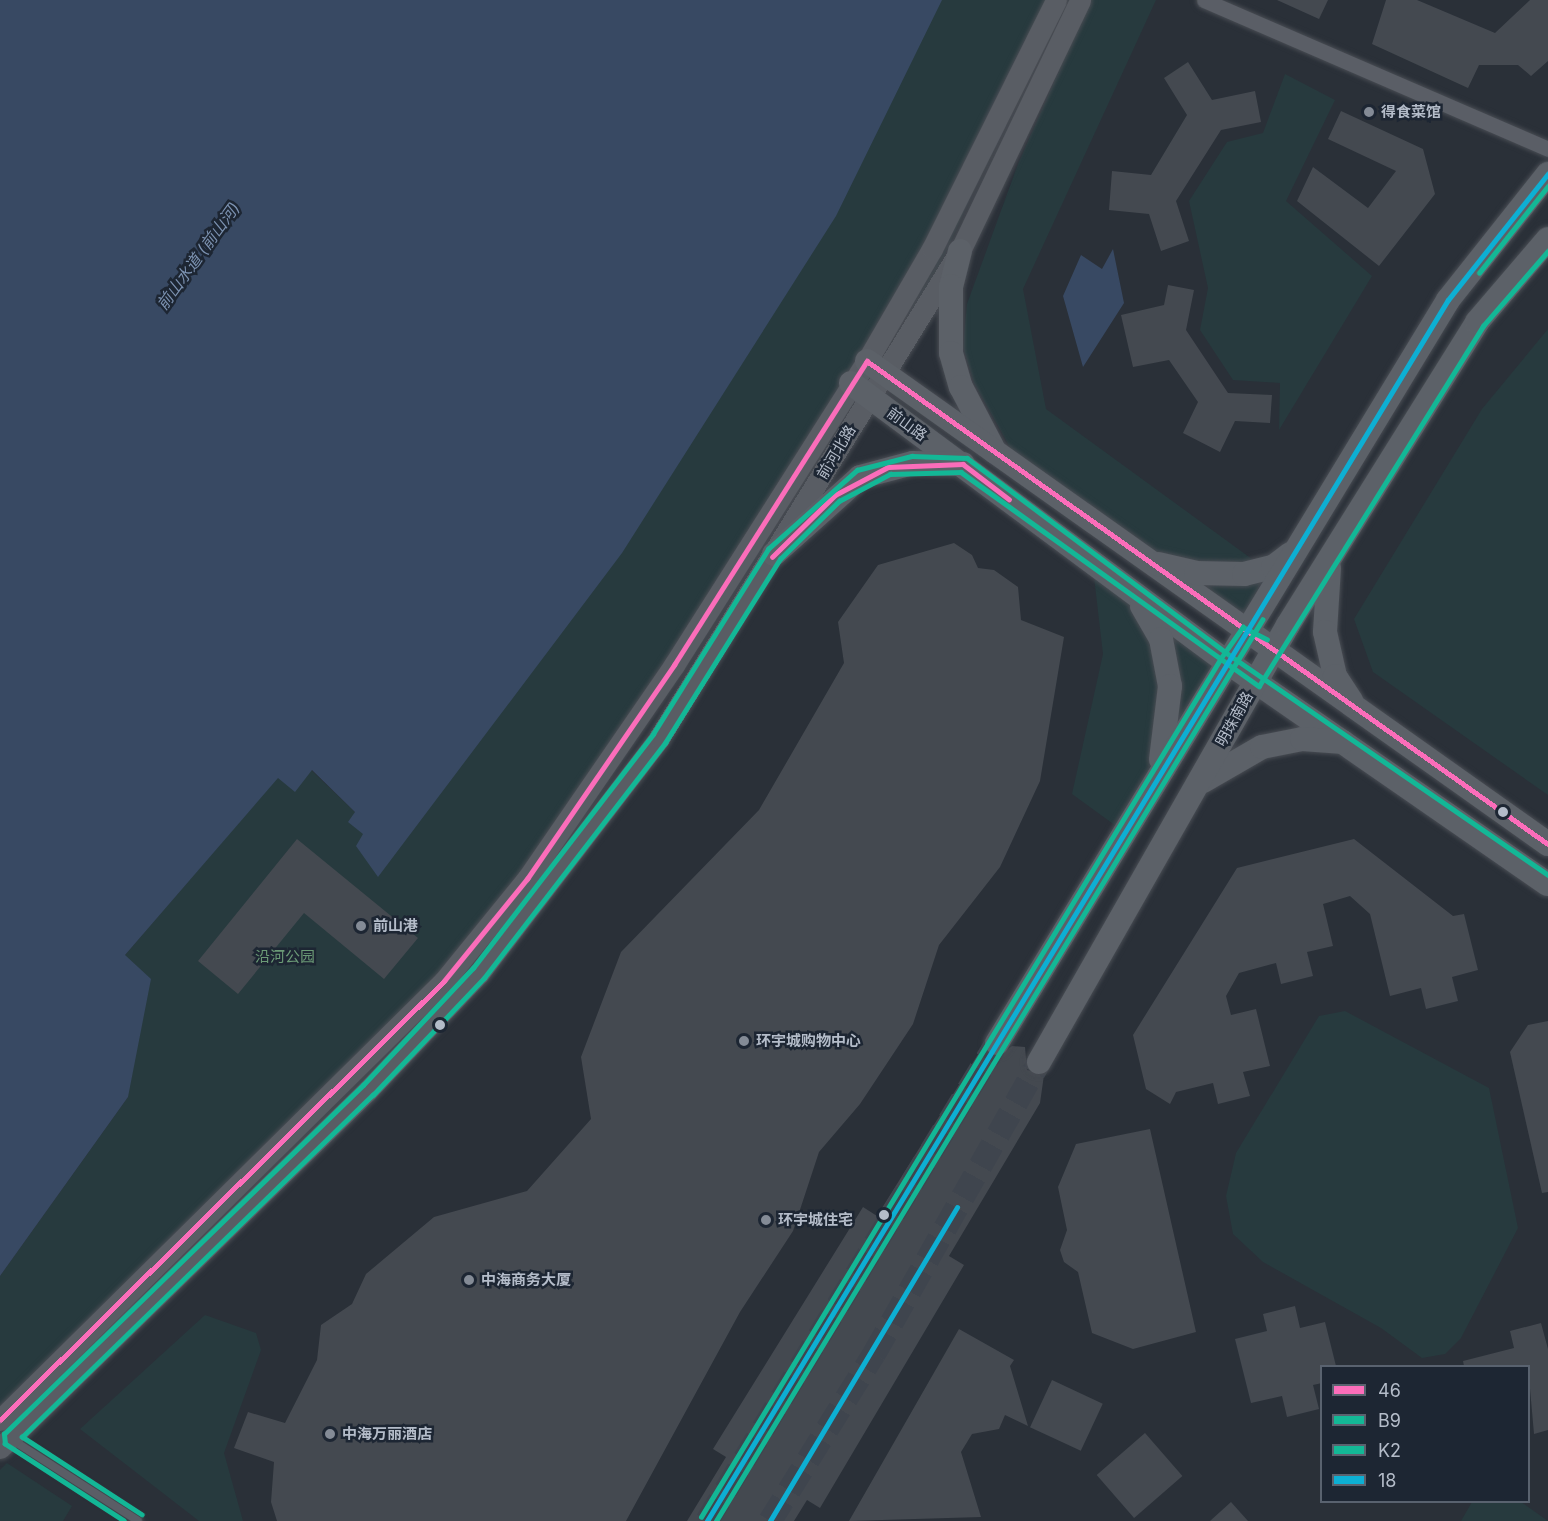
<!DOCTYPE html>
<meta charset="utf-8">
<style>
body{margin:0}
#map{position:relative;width:1548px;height:1521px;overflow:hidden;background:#2a3038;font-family:Inter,"Noto Sans SC",sans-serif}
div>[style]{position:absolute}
.green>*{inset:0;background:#273a3e}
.water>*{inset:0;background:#384963}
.building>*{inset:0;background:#444950;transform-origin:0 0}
.primary-tunnel>*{height:24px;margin-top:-12px;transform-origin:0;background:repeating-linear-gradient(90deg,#3f454e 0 24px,transparent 0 36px)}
.roads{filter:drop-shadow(0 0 2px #484c53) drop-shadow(0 0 2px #484c53)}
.lane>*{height:8px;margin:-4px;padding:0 4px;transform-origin:4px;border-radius:4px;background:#5a5e66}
.street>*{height:15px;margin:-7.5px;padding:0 7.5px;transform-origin:7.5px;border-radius:7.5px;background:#5a5e66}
.secondary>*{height:21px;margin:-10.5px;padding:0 10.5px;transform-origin:10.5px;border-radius:10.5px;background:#595d64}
.primary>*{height:24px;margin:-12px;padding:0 12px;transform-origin:12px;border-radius:12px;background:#5c6168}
.bus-1>*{height:4.5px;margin:-2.25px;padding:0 2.25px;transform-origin:2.25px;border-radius:2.25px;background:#fb6dba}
.bus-2>*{height:4.5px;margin:-2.25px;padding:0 2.25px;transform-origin:2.25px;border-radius:2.25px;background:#13b796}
.bus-3>*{height:4.5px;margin:-2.25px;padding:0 2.25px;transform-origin:2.25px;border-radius:2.25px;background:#13b796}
.bus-4>*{height:4.5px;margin:-2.25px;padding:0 2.25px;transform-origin:2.25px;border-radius:2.25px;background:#0dafd3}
.dots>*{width:16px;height:16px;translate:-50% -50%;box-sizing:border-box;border:3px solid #1d2633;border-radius:50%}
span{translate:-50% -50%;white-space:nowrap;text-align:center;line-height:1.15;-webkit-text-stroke:5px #1d2633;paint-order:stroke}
.poi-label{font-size:15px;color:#b4bcc9;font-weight:700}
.left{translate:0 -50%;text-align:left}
.street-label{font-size:15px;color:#b4bcc9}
.park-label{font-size:15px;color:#6b9a76}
.water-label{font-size:16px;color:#7c92b1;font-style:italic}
.legend{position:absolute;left:1320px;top:1365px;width:210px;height:138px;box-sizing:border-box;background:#1d2633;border:2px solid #59626f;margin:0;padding:8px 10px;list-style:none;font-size:18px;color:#b4bcc9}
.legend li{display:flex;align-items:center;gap:12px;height:30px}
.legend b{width:30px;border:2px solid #59626f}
</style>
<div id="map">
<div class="green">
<div style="clip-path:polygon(941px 0,1060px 0,940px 265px,836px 436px,492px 921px,0 1409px,0 1276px,128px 1097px,125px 955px,278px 777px,311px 770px,355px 812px,349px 823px)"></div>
<div style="clip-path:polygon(1090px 0,1156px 0,1023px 289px,1046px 409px,1267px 570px,1243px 620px,1011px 449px,974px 383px,963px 347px,967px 304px,1018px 164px)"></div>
<div style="clip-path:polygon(1285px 74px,1335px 100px,1286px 201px,1372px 276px,1279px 430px,1280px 383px,1233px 380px,1200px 330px,1208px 288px,1189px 201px,1227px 142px,1263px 133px)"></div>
<div style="clip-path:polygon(1548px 329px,1548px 795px,1373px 672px,1354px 619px,1482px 409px)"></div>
<div style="clip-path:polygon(1094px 577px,1214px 664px,1116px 826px,1072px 794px,1103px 654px)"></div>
<div style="clip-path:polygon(1345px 1011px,1489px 1088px,1518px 1228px,1461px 1338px,1445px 1354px,1422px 1358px,1381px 1328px,1263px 1262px,1233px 1234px,1226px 1196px,1236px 1153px,1319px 1016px)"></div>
<div style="clip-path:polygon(205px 1315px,256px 1333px,261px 1350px,224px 1453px,243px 1521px,199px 1521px,80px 1429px)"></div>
<div style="clip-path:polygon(7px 1463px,72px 1506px,63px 1521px,0 1521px,0 1470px)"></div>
<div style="clip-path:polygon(1472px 1502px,1521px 1502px,1548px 1521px,1461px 1521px)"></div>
</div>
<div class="water">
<div style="clip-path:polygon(0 0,942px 0,836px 216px,622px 553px,378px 877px,356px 846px,363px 834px,348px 822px,355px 812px,312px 770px,295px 792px,278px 778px,125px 955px,151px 979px,128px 1097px,0 1276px)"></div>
<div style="clip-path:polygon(1113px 249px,1124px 303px,1083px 367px,1063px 296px,1081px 255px,1102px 269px)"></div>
</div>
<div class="building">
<div style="clip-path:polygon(1277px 0,1328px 0,1319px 19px)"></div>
<div style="clip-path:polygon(1386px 0,1417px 0,1495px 33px,1530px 0,1548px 0,1548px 61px,1531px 76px,1518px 65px,1479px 65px,1468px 88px,1372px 44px)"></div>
<div style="clip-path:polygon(1188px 62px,1212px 100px,1255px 91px,1261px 122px,1221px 130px,1176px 201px,1189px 241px,1161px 251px,1149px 214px,1109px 210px,1112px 171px,1151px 175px,1187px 115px,1164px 78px)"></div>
<div style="clip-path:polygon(1341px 111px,1423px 149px,1435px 194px,1379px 266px,1297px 201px,1313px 167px,1368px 208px,1396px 171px,1328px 139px)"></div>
<div style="clip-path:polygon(1168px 285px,1194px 290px,1186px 330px,1228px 393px,1272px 395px,1270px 423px,1235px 421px,1220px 452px,1183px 433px,1198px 402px,1169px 360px,1133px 367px,1121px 315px,1164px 305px)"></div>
<div style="clip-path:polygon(954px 543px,972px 555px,978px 568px,994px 570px,1018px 587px,1021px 620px,1064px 637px,1040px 781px,1000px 867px,939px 945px,913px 1024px,860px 1104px,819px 1152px,793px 1231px,740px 1312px,626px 1521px,277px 1521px,271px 1502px,274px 1462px,234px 1448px,248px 1412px,285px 1423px,317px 1360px,321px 1325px,352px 1304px,366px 1274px,434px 1217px,527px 1191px,591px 1119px,581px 1057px,621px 952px,759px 810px,844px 663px,838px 622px,878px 565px)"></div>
<div style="clip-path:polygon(297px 839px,418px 938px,384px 979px,304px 913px,238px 994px,198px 961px)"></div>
<div style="clip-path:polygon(1354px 839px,1453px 916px,1464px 914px,1478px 970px,1452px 977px,1458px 1001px,1426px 1009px,1421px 988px,1390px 996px,1370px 914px,1350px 896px,1323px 904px,1333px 946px,1307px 952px,1313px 976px,1281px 984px,1276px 963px,1239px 973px,1226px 996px,1231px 1015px,1256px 1009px,1270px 1066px,1243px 1072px,1250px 1096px,1218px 1104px,1213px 1083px,1176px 1092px,1170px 1104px,1146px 1089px,1133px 1035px,1237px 868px)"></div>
<div style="clip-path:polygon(1548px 1021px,1548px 1192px,1542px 1193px,1510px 1052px,1528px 1025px)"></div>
<div style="clip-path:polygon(1012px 1046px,1025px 1047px,1027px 1070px,1044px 1075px,1040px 1103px,949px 1256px,964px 1265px,820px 1508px,807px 1500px,794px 1521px,687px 1521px,726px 1457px,713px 1449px,863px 1207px,877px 1216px,980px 1051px,997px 1057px)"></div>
<div style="clip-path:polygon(1150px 1129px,1196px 1332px,1133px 1349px,1092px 1333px,1078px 1272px,1064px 1262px,1060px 1250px,1067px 1230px,1058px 1187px,1076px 1144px)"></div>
<div style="clip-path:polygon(1295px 1306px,1300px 1328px,1325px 1322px,1336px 1366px,1322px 1366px,1322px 1383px,1313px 1385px,1319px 1409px,1287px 1417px,1282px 1396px,1251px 1403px,1235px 1339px,1267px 1331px,1263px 1314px)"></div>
<div style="clip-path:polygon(1541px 1323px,1548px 1349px,1548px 1430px,1534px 1434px,1528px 1366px,1464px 1366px,1463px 1361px,1514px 1348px,1510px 1331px)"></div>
<div style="clip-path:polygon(959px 1329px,1014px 1360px,1010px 1366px,1028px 1426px,1005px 1415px,999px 1429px,972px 1434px,961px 1452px,981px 1517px,849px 1521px)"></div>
<div style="left:1052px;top:1380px;width:56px;height:52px;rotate:25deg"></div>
<div style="left:1145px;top:1433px;width:57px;height:64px;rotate:49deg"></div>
<div style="clip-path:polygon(1231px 1502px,1248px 1521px,1210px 1521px)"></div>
</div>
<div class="primary-tunnel">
<div style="left:707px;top:1521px;width:559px;rotate:-58.76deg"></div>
<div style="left:770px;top:1521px;width:197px;rotate:-58.1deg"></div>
<div style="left:874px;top:1354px;width:335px;rotate:-60.5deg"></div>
</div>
<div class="roads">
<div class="lane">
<div style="left:11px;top:1439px;width:151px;rotate:32.8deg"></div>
</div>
<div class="street">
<div style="left:1204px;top:0;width:375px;rotate:23.4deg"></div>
</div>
<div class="secondary">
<div style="left:0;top:1420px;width:624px;rotate:-44.68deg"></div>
<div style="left:444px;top:981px;width:132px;rotate:-50.9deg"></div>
<div style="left:527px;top:879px;width:260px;rotate:-55.5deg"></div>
<div style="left:674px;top:665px;width:360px;rotate:-57.6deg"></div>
<div style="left:867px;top:361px;width:129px;rotate:-59.9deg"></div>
<div style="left:932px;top:249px;width:278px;rotate:-63.5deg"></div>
<div style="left:0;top:1448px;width:513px;rotate:-44.21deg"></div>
<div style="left:368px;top:1090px;width:161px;rotate:-46.5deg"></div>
<div style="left:479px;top:973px;width:296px;rotate:-52.5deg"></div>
<div style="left:659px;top:738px;width:573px;rotate:-58.28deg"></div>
<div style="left:960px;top:251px;width:278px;rotate:-64.4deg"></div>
</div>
<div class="primary">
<div style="left:960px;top:251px;width:36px;rotate:104deg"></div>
<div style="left:951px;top:286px;width:67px;rotate:90deg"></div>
<div style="left:951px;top:353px;width:35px;rotate:74deg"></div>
<div style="left:961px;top:387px;width:73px;rotate:62.4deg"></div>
<div style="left:867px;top:361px;width:835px;rotate:35.35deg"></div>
<div style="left:851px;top:383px;width:468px;rotate:36.6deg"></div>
<div style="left:1227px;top:662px;width:390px;rotate:34.7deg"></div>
<div style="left:774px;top:554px;width:115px;rotate:-41.8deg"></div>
<div style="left:860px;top:477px;width:55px;rotate:-14.8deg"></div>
<div style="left:913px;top:463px;width:50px;rotate:1.1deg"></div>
<div style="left:1158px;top:564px;width:39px;rotate:13deg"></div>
<div style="left:1196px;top:573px;width:48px;rotate:1.2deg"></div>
<div style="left:1244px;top:574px;width:30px;rotate:-14deg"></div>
<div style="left:1273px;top:567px;width:21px;rotate:-37deg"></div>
<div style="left:1329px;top:568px;width:64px;rotate:93.6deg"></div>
<div style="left:1325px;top:632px;width:45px;rotate:77.2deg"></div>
<div style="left:1335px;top:676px;width:30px;rotate:57deg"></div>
<div style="left:1142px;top:606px;width:38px;rotate:60deg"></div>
<div style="left:1161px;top:639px;width:48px;rotate:79.2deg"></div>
<div style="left:1170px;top:686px;width:74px;rotate:97deg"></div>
<div style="left:1203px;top:781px;width:68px;rotate:-30deg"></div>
<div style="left:1262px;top:747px;width:41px;rotate:-11.3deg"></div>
<div style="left:1302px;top:739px;width:41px;rotate:4.2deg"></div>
<div style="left:997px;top:1043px;width:869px;rotate:-58.74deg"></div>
<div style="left:1448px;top:300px;width:161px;rotate:-51.6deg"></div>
<div style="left:1039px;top:1062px;width:503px;rotate:-60.33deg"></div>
<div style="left:1288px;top:625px;width:357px;rotate:-58deg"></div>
<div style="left:1477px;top:322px;width:109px;rotate:-49.5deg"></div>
</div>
</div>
<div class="bus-1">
<div style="left:772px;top:557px;width:88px;rotate:-44.5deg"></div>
<div style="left:835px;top:495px;width:60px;rotate:-27.8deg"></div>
<div style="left:888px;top:467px;width:75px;rotate:-2.3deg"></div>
<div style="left:963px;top:464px;width:58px;rotate:37.3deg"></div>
<div style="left:0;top:1420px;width:624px;rotate:-44.68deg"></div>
<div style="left:444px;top:981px;width:132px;rotate:-50.9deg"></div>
<div style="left:527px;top:879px;width:260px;rotate:-55.5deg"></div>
<div style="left:674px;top:665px;width:360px;rotate:-57.6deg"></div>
<div style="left:867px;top:361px;width:835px;rotate:35.35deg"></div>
</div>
<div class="bus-2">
<div style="left:1479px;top:273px;width:111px;rotate:-51.6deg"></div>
<div style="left:142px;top:1515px;width:143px;rotate:-147deg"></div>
<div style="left:22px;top:1437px;width:490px;rotate:-44.3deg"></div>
<div style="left:373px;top:1095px;width:161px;rotate:-46.5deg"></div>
<div style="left:484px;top:978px;width:297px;rotate:-52.4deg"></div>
<div style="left:665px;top:743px;width:217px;rotate:-58deg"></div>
<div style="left:780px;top:559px;width:83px;rotate:-44.5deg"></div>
<div style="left:839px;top:501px;width:58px;rotate:-27.9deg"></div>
<div style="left:890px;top:474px;width:71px;rotate:-1.6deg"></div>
<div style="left:961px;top:472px;width:367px;rotate:35.7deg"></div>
<div style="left:1259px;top:686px;width:424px;rotate:-58.1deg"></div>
<div style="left:1483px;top:326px;width:99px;rotate:-49.1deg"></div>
<div style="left:716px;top:1521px;width:1054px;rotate:-58.78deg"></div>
</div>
<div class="bus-3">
<div style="left:701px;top:1517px;width:1004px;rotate:-58.81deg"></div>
<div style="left:1221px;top:658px;width:38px;rotate:-55deg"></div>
<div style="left:1243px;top:627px;width:27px;rotate:27deg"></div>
<div style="left:124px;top:1521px;width:142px;rotate:-147.1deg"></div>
<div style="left:5px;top:1444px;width:10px;rotate:-96deg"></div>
<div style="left:4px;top:1434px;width:501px;rotate:-44.19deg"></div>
<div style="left:363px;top:1085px;width:161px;rotate:-46.8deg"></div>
<div style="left:473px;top:968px;width:295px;rotate:-52.4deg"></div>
<div style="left:653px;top:734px;width:218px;rotate:-58.1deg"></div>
<div style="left:768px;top:549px;width:119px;rotate:-41.6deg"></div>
<div style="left:857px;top:470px;width:57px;rotate:-14.3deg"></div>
<div style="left:912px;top:456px;width:55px;rotate:2.1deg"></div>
<div style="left:967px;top:458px;width:330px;rotate:36.9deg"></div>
<div style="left:1231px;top:656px;width:385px;rotate:34.6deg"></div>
</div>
<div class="bus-4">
<div style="left:707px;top:1521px;width:1428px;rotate:-58.75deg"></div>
<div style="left:1448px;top:300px;width:161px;rotate:-51.6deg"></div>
<div style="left:770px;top:1521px;width:365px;rotate:-59.2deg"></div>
</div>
<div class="dots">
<div style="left:1369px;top:112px;background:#848b96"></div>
<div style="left:1503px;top:812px;background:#b4bcc9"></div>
<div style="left:361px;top:926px;background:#848b96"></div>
<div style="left:440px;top:1025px;background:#b4bcc9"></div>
<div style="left:744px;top:1041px;background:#848b96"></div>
<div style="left:884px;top:1215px;background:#b4bcc9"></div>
<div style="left:766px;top:1220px;background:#848b96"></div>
<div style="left:469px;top:1280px;background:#848b96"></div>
<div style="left:330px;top:1434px;background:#848b96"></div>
</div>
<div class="poi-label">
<span class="left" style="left:1381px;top:112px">得食菜馆</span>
<span class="left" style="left:373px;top:926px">前山港</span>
<span class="left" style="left:756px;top:1041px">环宇城购物中心</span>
<span class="left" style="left:778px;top:1220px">环宇城住宅</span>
<span class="left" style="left:481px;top:1280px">中海商务大厦</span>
<span class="left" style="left:342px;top:1434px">中海万丽酒店</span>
</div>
<div class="street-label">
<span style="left:907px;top:424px;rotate:36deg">前山路</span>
<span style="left:836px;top:452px;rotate:-59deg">前河北路</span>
<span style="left:1234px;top:719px;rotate:-61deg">明珠南路</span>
</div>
<div class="park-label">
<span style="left:285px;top:957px">沿河公园</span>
</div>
<div class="water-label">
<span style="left:198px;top:256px;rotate:-54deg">前山水道 (前山河)</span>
</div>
<ul class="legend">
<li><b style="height:8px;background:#fb6dba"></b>46</li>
<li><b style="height:8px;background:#13b796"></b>B9</li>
<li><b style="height:8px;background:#13b796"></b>K2</li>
<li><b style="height:8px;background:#0dafd3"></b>18</li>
</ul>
</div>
